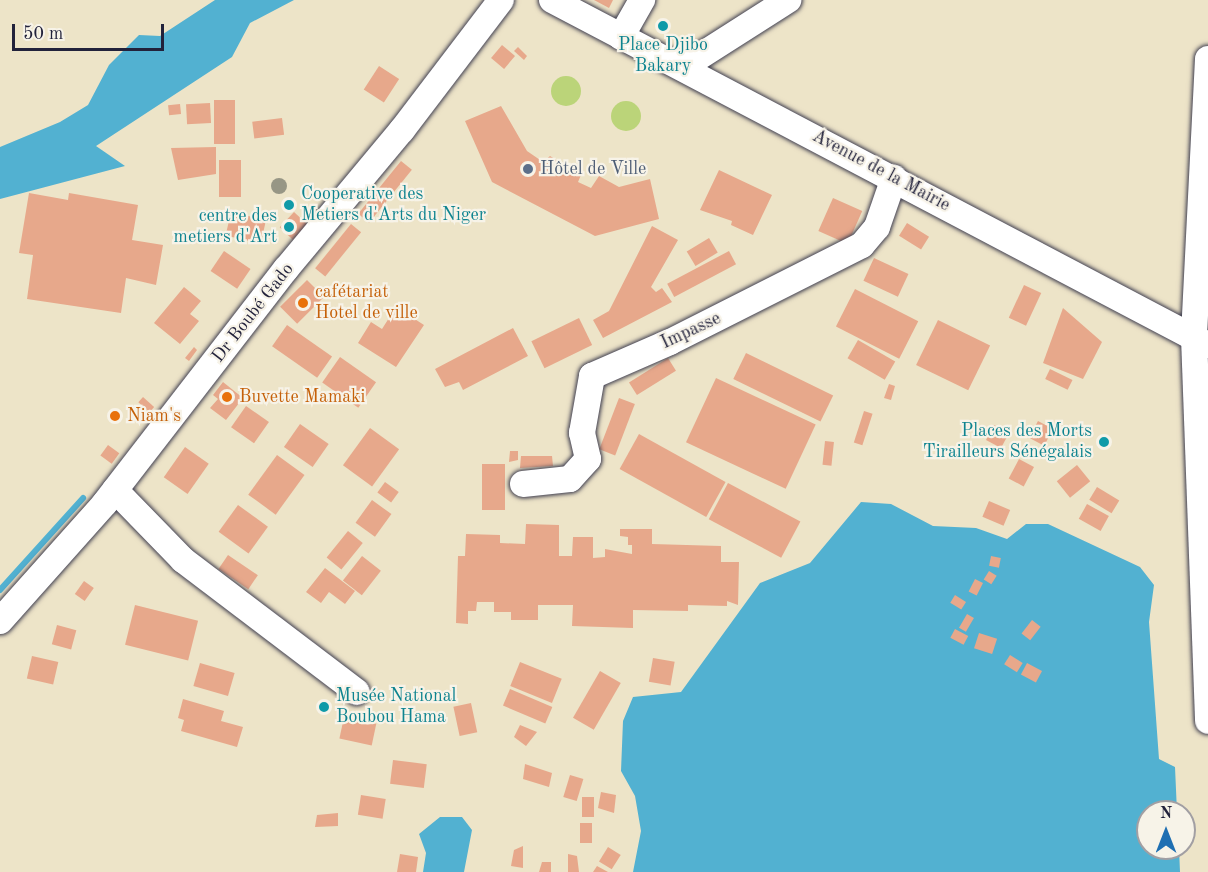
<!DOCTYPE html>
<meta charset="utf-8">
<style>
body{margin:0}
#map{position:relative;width:1208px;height:872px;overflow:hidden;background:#ede4c8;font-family:"Old Standard TT",serif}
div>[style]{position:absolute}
.green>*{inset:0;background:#bbd479}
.round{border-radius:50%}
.water>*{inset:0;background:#52b1d1}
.stream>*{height:6px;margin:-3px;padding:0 3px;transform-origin:3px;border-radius:3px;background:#52b1d1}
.building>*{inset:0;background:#e7a88b;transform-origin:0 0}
.roads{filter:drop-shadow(0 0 2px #403f50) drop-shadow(0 0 2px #403f50)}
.minor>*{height:26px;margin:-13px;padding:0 13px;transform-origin:13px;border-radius:13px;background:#fff}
.trees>*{width:16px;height:16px;margin:-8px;border-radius:50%;background:#979685}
.dots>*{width:16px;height:16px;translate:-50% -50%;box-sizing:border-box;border:3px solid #f7f3e8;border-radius:50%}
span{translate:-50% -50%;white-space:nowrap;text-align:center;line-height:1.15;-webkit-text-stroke:4.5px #f7f3e8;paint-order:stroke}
.culture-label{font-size:18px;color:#0d838f}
.left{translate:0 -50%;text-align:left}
.right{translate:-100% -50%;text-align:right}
.service-label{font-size:18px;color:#4e5e75}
.street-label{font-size:18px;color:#22223b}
.food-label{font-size:18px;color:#c56008}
.north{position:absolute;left:1136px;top:800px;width:60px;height:60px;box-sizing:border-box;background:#f7f3e8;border:2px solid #a29fa3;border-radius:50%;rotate:0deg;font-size:16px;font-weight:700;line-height:24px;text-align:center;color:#22223b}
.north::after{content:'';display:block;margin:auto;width:21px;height:27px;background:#1f6fb2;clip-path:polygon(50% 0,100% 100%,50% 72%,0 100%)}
.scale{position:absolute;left:12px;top:24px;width:152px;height:27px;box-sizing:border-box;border:3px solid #22223b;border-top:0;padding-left:8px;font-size:18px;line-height:21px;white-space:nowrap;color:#22223b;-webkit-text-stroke:4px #f7f3e8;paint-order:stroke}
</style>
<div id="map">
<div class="green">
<div class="round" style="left:551px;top:76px;width:30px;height:30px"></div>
<div class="round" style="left:611px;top:101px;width:30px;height:30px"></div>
</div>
<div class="water">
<div style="clip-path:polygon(215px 0,294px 0,250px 23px,232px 57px,96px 146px,125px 166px,0 199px,0 147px,60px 122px,88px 105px,109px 65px,139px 35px,160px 36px)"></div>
<div style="clip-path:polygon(861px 502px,891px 504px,933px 526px,976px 528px,1007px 539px,1026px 524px,1048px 524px,1140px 567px,1154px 585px,1149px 622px,1159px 759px,1175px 767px,1177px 812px,1148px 812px,1148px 848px,1179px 848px,1180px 872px,633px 872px,641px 831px,635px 796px,621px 771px,623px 721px,633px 697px,681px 692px,760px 583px,810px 563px)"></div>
<div style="clip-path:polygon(440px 817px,462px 817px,472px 830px,464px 872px,423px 872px,426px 853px,419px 834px)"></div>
</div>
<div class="stream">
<div style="left:0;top:590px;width:124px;rotate:-47.9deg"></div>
</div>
<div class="building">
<div style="clip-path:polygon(594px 0,613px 0,609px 8px)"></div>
<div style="left:502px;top:45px;width:17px;height:17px;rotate:40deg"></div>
<div style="clip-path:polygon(518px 47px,527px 56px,524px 60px,514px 51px)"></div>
<div style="left:379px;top:66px;width:24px;height:28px;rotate:33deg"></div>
<div style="left:214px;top:100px;width:21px;height:44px"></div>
<div style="left:210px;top:103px;width:20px;height:24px;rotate:87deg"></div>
<div style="left:180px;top:104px;width:10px;height:12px;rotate:84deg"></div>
<div style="clip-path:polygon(501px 106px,527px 151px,543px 162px,550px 156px,581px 175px,578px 182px,591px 188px,599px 176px,619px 187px,650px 179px,659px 219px,595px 236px,492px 182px,465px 121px)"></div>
<div style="left:282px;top:118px;width:17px;height:30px;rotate:83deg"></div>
<div style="clip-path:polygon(216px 147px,216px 174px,178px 180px,171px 148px)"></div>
<div style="left:219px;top:160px;width:22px;height:37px"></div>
<div style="left:401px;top:161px;width:14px;height:68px;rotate:39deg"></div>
<div style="clip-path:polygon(719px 170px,772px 195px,753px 235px,731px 225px,732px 221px,700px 210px)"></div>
<div style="clip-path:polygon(29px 193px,68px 200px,69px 193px,138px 205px,132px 240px,163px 245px,156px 285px,126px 278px,121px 313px,27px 299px,33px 255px,19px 253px)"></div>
<div style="left:833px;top:198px;width:32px;height:36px;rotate:24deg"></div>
<div style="left:231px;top:212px;width:36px;height:24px;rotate:13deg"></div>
<div style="left:294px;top:212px;width:18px;height:21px;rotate:43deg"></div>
<div style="left:907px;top:223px;width:26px;height:15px;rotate:32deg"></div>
<div style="left:351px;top:224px;width:13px;height:57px;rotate:39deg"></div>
<div style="clip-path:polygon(652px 226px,678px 240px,651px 287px,656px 292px,662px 288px,672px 302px,603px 338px,593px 320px,609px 311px)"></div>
<div style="left:709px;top:238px;width:17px;height:26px;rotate:59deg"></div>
<div style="left:224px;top:251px;width:32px;height:24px;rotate:34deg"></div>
<div style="left:729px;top:251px;width:15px;height:70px;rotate:62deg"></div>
<div style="left:874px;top:258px;width:38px;height:25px;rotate:25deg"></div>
<div style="left:307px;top:280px;width:24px;height:38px;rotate:45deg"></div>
<div style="left:1024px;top:285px;width:19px;height:36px;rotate:25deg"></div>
<div style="clip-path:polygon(184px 287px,201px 301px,190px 314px,199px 321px,180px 344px,154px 323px)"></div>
<div style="left:855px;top:289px;width:71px;height:42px;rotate:27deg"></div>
<div style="clip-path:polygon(396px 307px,424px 325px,396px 367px,358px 343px,371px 322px,382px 329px)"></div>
<div style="clip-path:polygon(1063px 308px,1102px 342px,1083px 379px,1043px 363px)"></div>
<div style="left:579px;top:318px;width:30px;height:53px;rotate:64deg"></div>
<div style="left:938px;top:320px;width:58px;height:50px;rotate:26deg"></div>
<div style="left:287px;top:325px;width:55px;height:26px;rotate:35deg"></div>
<div style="clip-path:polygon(513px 328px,528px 356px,463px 390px,459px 382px,445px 387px,435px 369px)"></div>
<div style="left:858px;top:340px;width:43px;height:21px;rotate:30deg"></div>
<div style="clip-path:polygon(194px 347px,197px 350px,189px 361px,185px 358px)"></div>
<div style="left:746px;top:353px;width:97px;height:29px;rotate:26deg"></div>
<div style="left:340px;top:357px;width:44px;height:31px;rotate:35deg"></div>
<div style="left:668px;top:358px;width:15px;height:46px;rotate:58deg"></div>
<div style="left:1050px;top:369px;width:25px;height:11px;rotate:26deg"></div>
<div style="left:716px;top:378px;width:110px;height:71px;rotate:25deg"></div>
<div style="clip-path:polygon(223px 382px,243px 398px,226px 420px,210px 408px,218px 399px,213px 395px)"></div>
<div style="clip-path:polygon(889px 384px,895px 386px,891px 400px,884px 398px)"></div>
<div style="left:143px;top:397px;width:15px;height:7px;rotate:42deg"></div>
<div style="left:619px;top:398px;width:17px;height:55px;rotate:21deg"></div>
<div style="left:246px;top:406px;width:28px;height:26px;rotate:35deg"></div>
<div style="left:864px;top:411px;width:9px;height:33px;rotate:18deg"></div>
<div style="left:1038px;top:421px;width:17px;height:19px;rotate:28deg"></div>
<div style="left:300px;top:424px;width:35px;height:28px;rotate:35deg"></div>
<div style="left:994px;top:425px;width:17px;height:17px;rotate:28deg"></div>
<div style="left:370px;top:428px;width:36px;height:46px;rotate:36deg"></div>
<div style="left:639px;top:434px;width:99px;height:40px;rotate:29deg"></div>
<div style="left:825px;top:441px;width:9px;height:24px;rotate:6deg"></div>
<div style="left:108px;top:445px;width:14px;height:13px;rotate:36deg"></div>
<div style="left:185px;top:447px;width:29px;height:37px;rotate:35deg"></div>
<div style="clip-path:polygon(510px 451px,518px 451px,518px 460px,509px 462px)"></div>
<div style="left:277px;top:455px;width:34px;height:49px;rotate:36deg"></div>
<div style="clip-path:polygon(521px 456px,552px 456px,553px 466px,520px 468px)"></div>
<div style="left:1019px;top:459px;width:17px;height:22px;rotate:28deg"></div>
<div style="left:482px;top:464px;width:23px;height:46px"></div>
<div style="left:1077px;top:465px;width:21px;height:26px;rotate:51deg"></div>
<div style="left:385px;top:482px;width:17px;height:13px;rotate:36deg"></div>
<div style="left:728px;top:483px;width:82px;height:41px;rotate:28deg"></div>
<div style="left:1097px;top:487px;width:26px;height:15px;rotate:31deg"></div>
<div style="left:372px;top:500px;width:24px;height:28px;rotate:36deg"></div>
<div style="left:989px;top:501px;width:23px;height:17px;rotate:23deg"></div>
<div style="left:1087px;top:504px;width:25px;height:17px;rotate:29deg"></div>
<div style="left:238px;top:505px;width:37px;height:33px;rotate:36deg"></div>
<div style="clip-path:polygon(526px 524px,559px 525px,559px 556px,572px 556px,573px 537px,593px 537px,593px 558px,605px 557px,605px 549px,632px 554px,632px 545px,628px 545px,628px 537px,620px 536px,620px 529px,652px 529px,652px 544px,721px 546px,721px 562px,739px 562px,738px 605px,727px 601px,727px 606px,688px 605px,688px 611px,633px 610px,633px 628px,572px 626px,573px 605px,538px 605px,538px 620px,511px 620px,511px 612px,494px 612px,494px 602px,477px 602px,476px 611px,468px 611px,468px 624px,456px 623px,458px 556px,465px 556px,466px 534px,500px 535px,500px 543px,525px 544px)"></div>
<div style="left:348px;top:531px;width:19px;height:34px;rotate:39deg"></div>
<div style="left:228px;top:555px;width:36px;height:17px;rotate:34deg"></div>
<div style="left:362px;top:556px;width:24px;height:31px;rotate:38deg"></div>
<div style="left:991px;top:556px;width:10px;height:10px;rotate:11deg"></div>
<div style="clip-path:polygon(325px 568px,355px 591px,345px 604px,329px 592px,321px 603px,306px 592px)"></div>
<div style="left:989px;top:571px;width:9px;height:10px;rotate:32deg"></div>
<div style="left:975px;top:579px;width:9px;height:14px;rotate:27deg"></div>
<div style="left:84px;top:581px;width:12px;height:16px;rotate:35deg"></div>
<div style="left:955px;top:595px;width:13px;height:9px;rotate:32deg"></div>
<div style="left:135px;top:605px;width:65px;height:41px;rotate:14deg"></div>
<div style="left:967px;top:614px;width:8px;height:16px;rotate:30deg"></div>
<div style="left:1032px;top:620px;width:11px;height:17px;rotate:38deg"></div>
<div style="left:57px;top:625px;width:20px;height:20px;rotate:15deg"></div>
<div style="left:955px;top:629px;width:15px;height:10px;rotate:28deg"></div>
<div style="left:979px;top:633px;width:19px;height:16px;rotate:18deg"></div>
<div style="left:1010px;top:655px;width:15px;height:11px;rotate:32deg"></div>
<div style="left:32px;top:656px;width:27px;height:23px;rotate:13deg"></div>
<div style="left:653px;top:658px;width:22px;height:24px;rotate:10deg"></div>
<div style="left:520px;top:662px;width:45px;height:26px;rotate:22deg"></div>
<div style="left:200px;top:663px;width:36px;height:24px;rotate:16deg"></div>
<div style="left:1027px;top:663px;width:17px;height:13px;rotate:28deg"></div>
<div style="left:600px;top:671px;width:24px;height:54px;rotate:30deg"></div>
<div style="left:510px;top:689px;width:46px;height:18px;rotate:23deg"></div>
<div style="clip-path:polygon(183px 699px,224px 711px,221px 721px,243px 727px,237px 747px,181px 731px,184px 720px,178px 718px)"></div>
<div style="left:471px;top:703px;width:30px;height:18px;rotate:78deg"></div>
<div style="left:344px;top:717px;width:33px;height:22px;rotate:12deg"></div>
<div style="clip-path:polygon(520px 725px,537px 732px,526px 746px,514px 737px)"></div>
<div style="left:393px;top:760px;width:34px;height:24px;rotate:7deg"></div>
<div style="clip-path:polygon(525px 764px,552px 773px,549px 787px,523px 779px)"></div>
<div style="left:570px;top:775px;width:14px;height:23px;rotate:17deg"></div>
<div style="clip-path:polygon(601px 792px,616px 795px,614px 813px,598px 808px)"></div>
<div style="left:361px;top:795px;width:25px;height:20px;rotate:9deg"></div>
<div style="left:582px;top:797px;width:12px;height:20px"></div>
<div style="clip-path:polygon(338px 813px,338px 826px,315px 827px,317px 815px)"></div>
<div style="left:580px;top:823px;width:12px;height:20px"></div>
<div style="clip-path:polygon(523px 846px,523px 868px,511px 866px,514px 850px)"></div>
<div style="left:608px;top:847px;width:15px;height:17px;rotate:32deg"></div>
<div style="clip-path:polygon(400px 854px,418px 857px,416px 872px,397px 872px)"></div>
<div style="clip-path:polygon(568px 854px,577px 856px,579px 872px,568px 872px)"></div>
<div style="clip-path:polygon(542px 862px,551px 862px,551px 872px,539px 872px)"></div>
<div style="clip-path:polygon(597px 866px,608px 872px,593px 872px)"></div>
</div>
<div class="roads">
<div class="minor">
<div style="left:552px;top:0;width:741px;rotate:27.74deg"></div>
<div style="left:621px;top:37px;width:43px;rotate:-60.4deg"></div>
<div style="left:1208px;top:59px;width:278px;rotate:92.9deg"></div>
<div style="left:1194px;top:337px;width:384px;rotate:87.9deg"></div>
<div style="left:683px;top:67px;width:125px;rotate:-32.5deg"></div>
<div style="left:523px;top:484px;width:47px;rotate:-6.1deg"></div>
<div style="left:570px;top:479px;width:27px;rotate:-48deg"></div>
<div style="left:588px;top:459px;width:27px;rotate:-103deg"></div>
<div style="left:582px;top:433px;width:58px;rotate:-80deg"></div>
<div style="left:592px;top:376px;width:85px;rotate:-23.6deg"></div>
<div style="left:670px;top:342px;width:215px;rotate:-26.8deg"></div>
<div style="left:862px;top:245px;width:23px;rotate:-50deg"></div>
<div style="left:877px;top:227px;width:52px;rotate:-70.9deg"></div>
<div style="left:115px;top:490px;width:98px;rotate:45.8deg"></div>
<div style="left:183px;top:560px;width:218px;rotate:37.2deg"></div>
<div style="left:0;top:621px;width:158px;rotate:-48.3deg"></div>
<div style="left:105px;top:503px;width:296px;rotate:-52.3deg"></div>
<div style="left:286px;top:269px;width:181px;rotate:-50.2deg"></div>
<div style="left:402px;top:130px;width:163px;rotate:-52.7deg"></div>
</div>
</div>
<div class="trees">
<div style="left:279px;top:186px"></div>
</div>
<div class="dots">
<div style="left:663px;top:26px;background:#0f9aa8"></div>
<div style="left:528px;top:169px;background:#5c6f8a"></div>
<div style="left:289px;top:205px;background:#0f9aa8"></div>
<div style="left:289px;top:227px;background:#0f9aa8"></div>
<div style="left:303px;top:303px;background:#e8710a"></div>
<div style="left:227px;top:397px;background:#e8710a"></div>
<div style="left:115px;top:416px;background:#e8710a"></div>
<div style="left:1104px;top:442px;background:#0f9aa8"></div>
<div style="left:324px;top:707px;background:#0f9aa8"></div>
</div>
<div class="culture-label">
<span style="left:663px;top:56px">Place Djibo<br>Bakary</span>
<span class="left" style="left:301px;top:205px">Cooperative des<br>Metiers d'Arts du Niger</span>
<span class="right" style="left:277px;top:227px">centre des<br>metiers d'Art</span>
<span class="right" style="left:1092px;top:442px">Places des Morts<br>Tirailleurs Sénégalais</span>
<span class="left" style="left:336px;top:707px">Musée National<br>Boubou Hama</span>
</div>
<div class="service-label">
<span class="left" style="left:540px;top:169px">Hôtel de Ville</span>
</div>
<div class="street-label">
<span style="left:881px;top:171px;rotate:28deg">Avenue de la Mairie</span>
<span style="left:253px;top:313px;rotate:-52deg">Dr Boubé Gado</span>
<span style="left:691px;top:331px;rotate:-25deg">Impasse</span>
</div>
<div class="food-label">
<span class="left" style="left:315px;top:303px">cafétariat<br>Hotel de ville</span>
<span class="left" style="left:239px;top:397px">Buvette Mamaki</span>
<span class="left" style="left:127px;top:416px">Niam's</span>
</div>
<div class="north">N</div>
<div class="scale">50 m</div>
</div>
